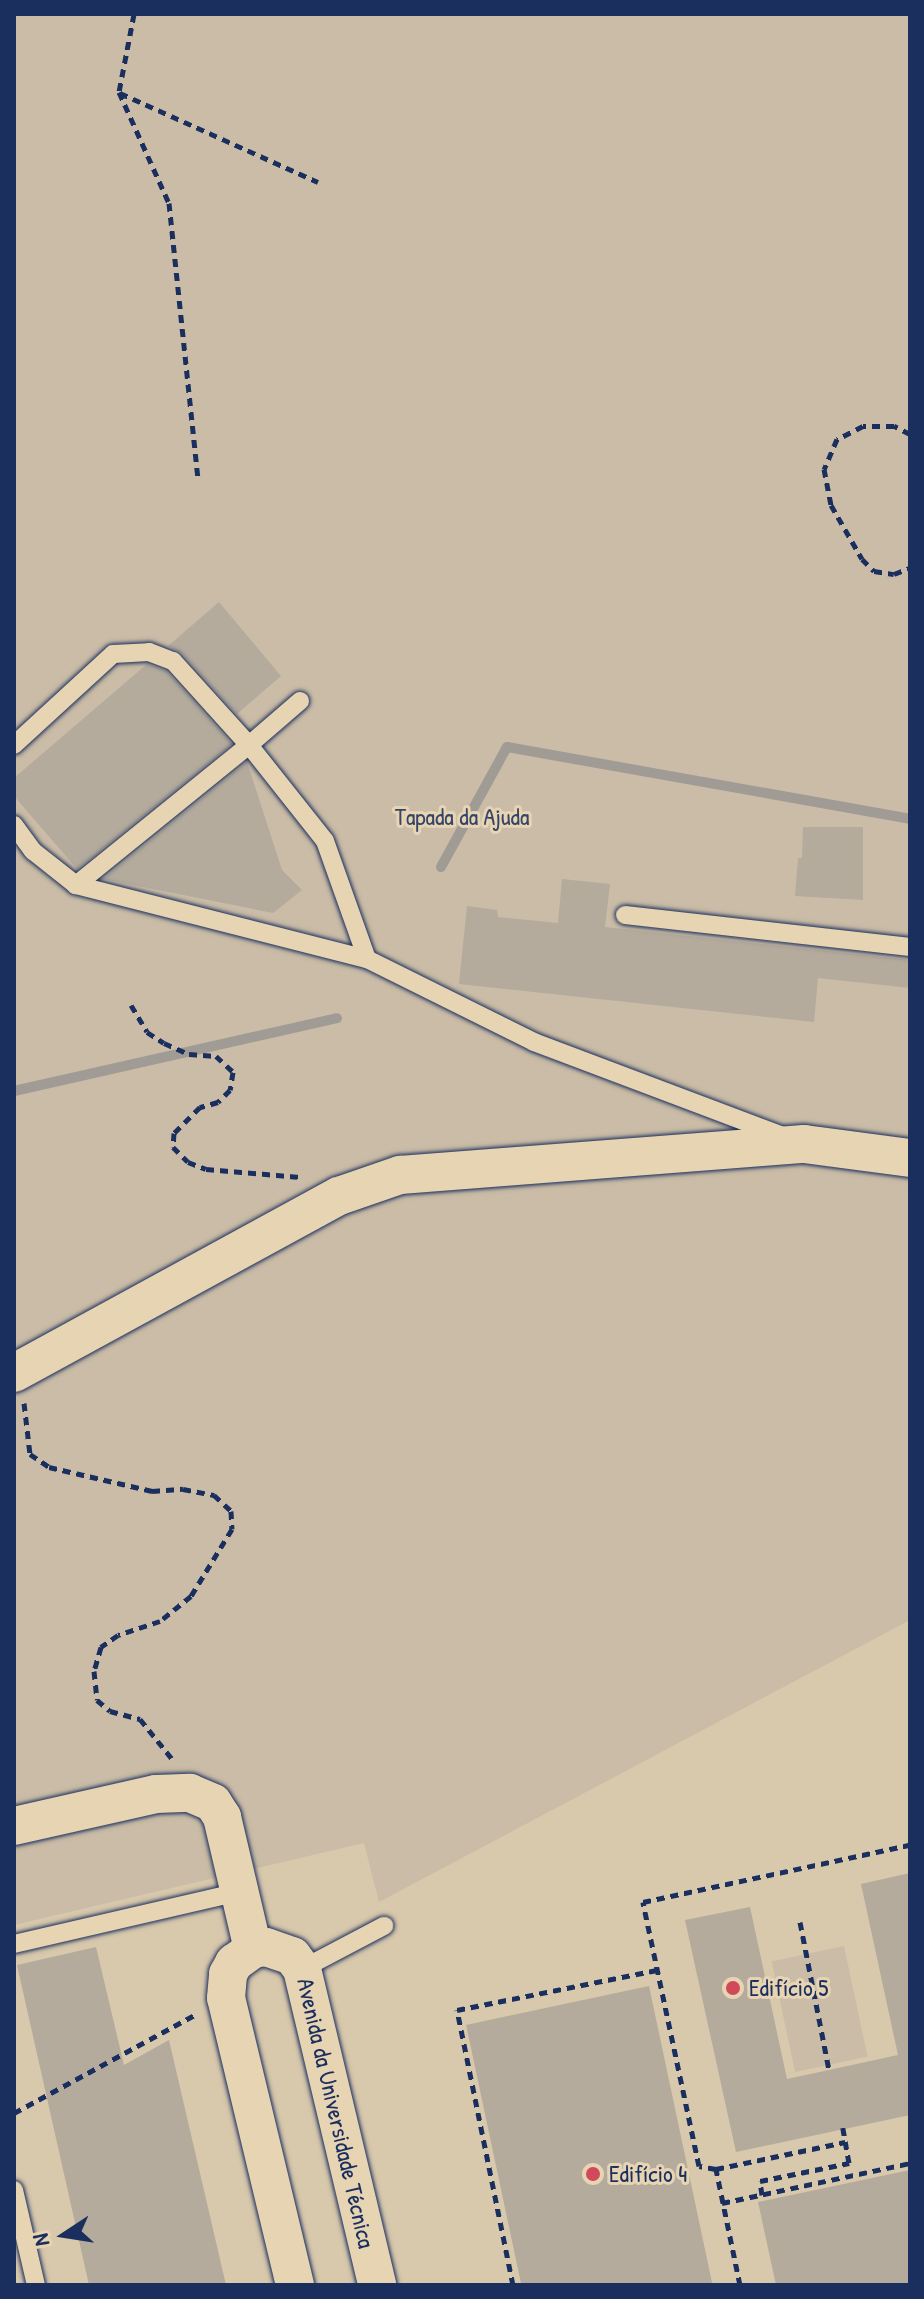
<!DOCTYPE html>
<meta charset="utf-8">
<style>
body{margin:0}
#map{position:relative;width:924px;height:2299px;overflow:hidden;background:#e7d4b2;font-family:"Patrick Hand",sans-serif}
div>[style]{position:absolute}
.built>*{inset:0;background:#d8c8ac}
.green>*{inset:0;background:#cabca6;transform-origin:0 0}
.stream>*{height:10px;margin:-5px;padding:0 5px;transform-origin:5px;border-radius:5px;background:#a19b95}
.building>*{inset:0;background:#b4ab9d;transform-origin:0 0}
.path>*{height:5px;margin-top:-2.5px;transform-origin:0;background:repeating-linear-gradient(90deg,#1b2f5e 0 8px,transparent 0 14px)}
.roads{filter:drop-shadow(0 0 2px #1b2f5e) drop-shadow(0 0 2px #1b2f5e)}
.service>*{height:18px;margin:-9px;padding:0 9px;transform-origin:9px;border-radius:9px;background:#e7d4b2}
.minor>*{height:38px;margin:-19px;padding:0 19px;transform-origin:19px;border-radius:19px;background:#e7d4b2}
.dots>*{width:22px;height:22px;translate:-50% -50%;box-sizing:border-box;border:4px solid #e7d4b2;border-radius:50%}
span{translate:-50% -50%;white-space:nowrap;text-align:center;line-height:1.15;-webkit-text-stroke:6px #e7d4b2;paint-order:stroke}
.park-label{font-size:24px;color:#354469}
.poi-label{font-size:24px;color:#1b2f5e}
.left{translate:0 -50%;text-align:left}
.street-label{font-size:24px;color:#1b2f5e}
.frame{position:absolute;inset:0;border:16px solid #1b2f5e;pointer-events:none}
.north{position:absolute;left:24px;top:2195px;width:80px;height:80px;-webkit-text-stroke:6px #e7d4b2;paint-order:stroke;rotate:258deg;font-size:22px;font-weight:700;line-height:32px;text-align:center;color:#1b2f5e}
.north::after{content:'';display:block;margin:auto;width:28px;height:36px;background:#1b2f5e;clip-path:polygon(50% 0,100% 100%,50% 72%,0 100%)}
</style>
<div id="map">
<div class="built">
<div style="clip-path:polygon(910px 1605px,910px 2285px,14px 2285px,14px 1918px)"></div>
</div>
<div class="green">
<div style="clip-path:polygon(14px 14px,910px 14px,910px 1620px,379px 1902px,364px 1843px,14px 1925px)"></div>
<div style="left:844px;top:1946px;width:113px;height:74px;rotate:78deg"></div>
</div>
<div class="stream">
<div style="left:441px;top:867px;width:137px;rotate:-61.2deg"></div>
<div style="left:507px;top:747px;width:409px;rotate:10.1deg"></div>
<div style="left:14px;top:1091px;width:331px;rotate:-12.7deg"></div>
</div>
<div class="building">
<div style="clip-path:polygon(219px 602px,281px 676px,237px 714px,182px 653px,168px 646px)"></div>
<div style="clip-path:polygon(147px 664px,166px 671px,232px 744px,77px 869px,14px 796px,14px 778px)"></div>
<div style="clip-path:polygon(247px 762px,282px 870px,302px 890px,273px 913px,103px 879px)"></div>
<div style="clip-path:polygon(803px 827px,863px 827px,863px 900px,795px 896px,798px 858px,802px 858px)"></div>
<div style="clip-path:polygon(562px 879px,610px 884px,605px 927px,910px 960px,910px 988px,818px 978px,814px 1022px,459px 984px,467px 906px,497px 910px,498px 917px,558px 923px)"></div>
<div style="clip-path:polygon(910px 1873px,910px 2115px,736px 2152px,685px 1920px,750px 1907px,787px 2079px,829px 2070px,898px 2055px,861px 1884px)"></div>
<div style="clip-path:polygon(96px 1947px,124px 2065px,169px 2040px,226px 2285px,89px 2285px,17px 1965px)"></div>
<div style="left:649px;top:1986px;width:306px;height:187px;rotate:78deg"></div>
<div style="clip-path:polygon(910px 2170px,910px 2285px,776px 2285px,758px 2202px)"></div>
</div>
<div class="path">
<div style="left:134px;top:14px;width:79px;rotate:100.9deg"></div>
<div style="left:119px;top:92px;width:122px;rotate:65.8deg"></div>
<div style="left:169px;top:203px;width:276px;rotate:84deg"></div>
<div style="left:120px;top:93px;width:217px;rotate:24.2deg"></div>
<div style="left:910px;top:434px;width:18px;rotate:-153deg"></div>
<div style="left:894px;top:426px;width:31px;rotate:180deg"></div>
<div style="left:863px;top:426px;width:29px;rotate:153deg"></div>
<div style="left:837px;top:439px;width:33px;rotate:113deg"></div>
<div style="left:824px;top:469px;width:37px;rotate:79deg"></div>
<div style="left:831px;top:505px;width:62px;rotate:60.1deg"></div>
<div style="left:862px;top:559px;width:17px;rotate:45deg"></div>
<div style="left:874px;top:571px;width:20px;rotate:9deg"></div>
<div style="left:894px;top:574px;width:17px;rotate:-21deg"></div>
<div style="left:131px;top:1005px;width:31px;rotate:59deg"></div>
<div style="left:147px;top:1032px;width:20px;rotate:33deg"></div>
<div style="left:164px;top:1043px;width:27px;rotate:24deg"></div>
<div style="left:189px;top:1054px;width:27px;rotate:4deg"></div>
<div style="left:216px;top:1056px;width:23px;rotate:43deg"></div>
<div style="left:233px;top:1072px;width:18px;rotate:99deg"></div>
<div style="left:230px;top:1090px;width:17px;rotate:135deg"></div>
<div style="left:218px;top:1102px;width:19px;rotate:164deg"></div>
<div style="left:200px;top:1107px;width:37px;rotate:135deg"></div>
<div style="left:174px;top:1133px;width:14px;rotate:94deg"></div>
<div style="left:173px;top:1147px;width:21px;rotate:45deg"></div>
<div style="left:188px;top:1162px;width:19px;rotate:21deg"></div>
<div style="left:206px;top:1169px;width:94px;rotate:4.9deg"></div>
<div style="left:24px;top:1403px;width:51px;rotate:83.3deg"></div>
<div style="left:30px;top:1454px;width:23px;rotate:34deg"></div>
<div style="left:49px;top:1467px;width:106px;rotate:13.1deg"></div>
<div style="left:152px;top:1491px;width:31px;rotate:-4deg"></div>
<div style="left:183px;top:1489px;width:32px;rotate:11deg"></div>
<div style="left:214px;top:1495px;width:23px;rotate:43deg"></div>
<div style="left:231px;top:1511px;width:18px;rotate:87deg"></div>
<div style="left:232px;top:1529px;width:79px;rotate:121.5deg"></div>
<div style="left:191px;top:1596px;width:40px;rotate:141deg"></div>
<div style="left:160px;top:1621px;width:44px;rotate:161.6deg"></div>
<div style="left:118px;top:1635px;width:21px;rotate:145deg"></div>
<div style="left:101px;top:1647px;width:25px;rotate:106deg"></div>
<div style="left:94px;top:1671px;width:29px;rotate:84deg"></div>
<div style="left:97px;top:1700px;width:17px;rotate:40deg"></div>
<div style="left:110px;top:1711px;width:31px;rotate:15deg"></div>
<div style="left:140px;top:1719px;width:53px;rotate:51.2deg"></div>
<div style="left:800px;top:1922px;width:151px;rotate:78.9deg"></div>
<div style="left:14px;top:2113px;width:207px;rotate:-28.5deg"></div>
<div style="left:716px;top:2169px;width:132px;rotate:-11.8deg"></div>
<div style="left:762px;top:2195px;width:14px;rotate:-98deg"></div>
<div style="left:760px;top:2181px;width:91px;rotate:-11.4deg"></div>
<div style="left:849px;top:2163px;width:36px;rotate:-100deg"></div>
<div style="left:722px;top:2203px;width:192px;rotate:-12deg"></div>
<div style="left:513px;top:2285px;width:281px;rotate:-101.5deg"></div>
<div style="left:457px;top:2010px;width:204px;rotate:-11.3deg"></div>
<div style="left:740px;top:2285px;width:118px;rotate:-101.7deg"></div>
<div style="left:716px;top:2169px;width:17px;rotate:-170deg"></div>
<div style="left:699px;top:2166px;width:270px;rotate:-102deg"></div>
<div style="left:643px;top:1902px;width:273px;rotate:-12.1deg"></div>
</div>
<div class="roads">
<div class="service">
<div style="left:300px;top:701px;width:67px;rotate:139.2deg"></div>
<div style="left:249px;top:745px;width:122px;rotate:51.6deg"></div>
<div style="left:325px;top:841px;width:125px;rotate:70.4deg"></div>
<div style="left:14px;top:745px;width:134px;rotate:-42.6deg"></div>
<div style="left:113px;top:654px;width:36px;rotate:-3deg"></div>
<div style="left:149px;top:652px;width:26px;rotate:21deg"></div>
<div style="left:173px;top:661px;width:113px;rotate:47.9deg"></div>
<div style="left:249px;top:745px;width:223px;rotate:141deg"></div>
<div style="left:14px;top:825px;width:32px;rotate:54deg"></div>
<div style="left:33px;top:851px;width:55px;rotate:38.3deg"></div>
<div style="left:76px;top:885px;width:300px;rotate:14.3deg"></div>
<div style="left:367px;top:959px;width:186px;rotate:26.4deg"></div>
<div style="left:534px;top:1042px;width:266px;rotate:20.7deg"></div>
<div style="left:625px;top:915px;width:287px;rotate:6.4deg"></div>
<div style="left:14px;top:1944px;width:232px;rotate:-13deg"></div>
<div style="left:302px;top:1969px;width:93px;rotate:-27.7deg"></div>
<div style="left:14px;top:2190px;width:98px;rotate:77deg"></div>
</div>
<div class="minor">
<div style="left:14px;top:1373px;width:370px;rotate:-28.6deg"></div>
<div style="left:339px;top:1196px;width:65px;rotate:-19deg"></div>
<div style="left:400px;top:1175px;width:405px;rotate:-4.4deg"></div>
<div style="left:804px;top:1144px;width:107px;rotate:7.5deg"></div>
<div style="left:14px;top:1826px;width:146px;rotate:-12.7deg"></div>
<div style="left:156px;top:1794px;width:34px;rotate:-2deg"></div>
<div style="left:190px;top:1793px;width:25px;rotate:23deg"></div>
<div style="left:213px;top:1803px;width:17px;rotate:57deg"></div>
<div style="left:222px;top:1817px;width:136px;rotate:76.8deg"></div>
<div style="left:295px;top:2285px;width:295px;rotate:-103.5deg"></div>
<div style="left:226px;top:1998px;width:24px;rotate:-85deg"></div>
<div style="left:228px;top:1974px;width:13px;rotate:-61deg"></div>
<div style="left:234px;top:1963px;width:24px;rotate:-36deg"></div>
<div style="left:253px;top:1949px;width:13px;rotate:-9deg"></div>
<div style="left:266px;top:1947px;width:28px;rotate:19deg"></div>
<div style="left:292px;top:1956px;width:16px;rotate:52deg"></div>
<div style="left:302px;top:1969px;width:325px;rotate:76.6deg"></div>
</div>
</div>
<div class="dots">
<div style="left:733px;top:1988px;background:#d1495b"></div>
<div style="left:593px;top:2174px;background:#d1495b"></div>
</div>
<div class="park-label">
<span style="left:462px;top:817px">Tapada da Ajuda</span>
</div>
<div class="poi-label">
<span class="left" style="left:749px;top:1988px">Edifício 5</span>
<span class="left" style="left:609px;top:2174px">Edifício 4</span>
</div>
<div class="street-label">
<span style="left:336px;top:2113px;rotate:77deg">Avenida da Universidade Técnica</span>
</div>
<div class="frame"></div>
<div class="north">N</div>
</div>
